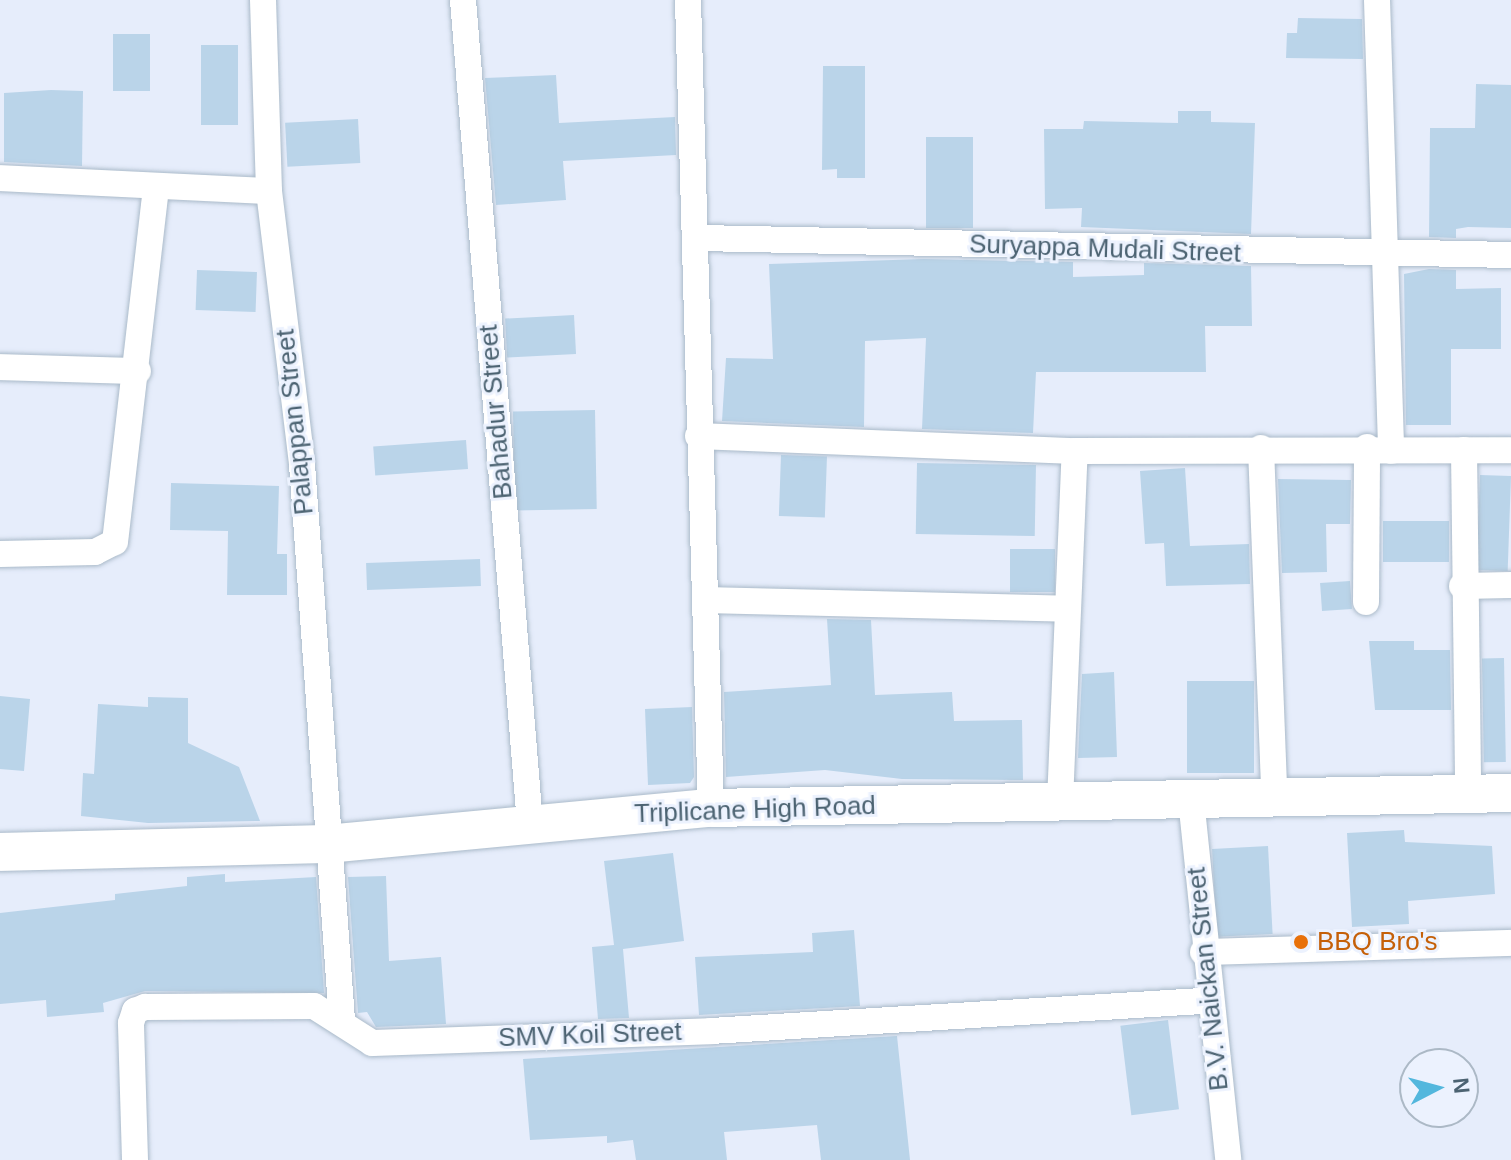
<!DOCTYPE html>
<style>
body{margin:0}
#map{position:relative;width:1511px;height:1160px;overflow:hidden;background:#e6edfb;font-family:Helvetica,sans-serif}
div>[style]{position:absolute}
.building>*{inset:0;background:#bad4e9;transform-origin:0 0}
.roads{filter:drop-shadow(0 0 2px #aabac9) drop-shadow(0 0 2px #aabac9)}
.minor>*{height:26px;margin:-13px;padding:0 13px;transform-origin:13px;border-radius:13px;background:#fff}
.secondary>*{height:38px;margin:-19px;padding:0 19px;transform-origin:19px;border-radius:19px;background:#fff}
.dots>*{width:22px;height:22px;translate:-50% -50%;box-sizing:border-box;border:4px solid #ecf2fe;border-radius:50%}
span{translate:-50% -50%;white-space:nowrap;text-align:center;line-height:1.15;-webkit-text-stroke:6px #ecf2fe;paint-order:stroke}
.street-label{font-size:26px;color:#4c6372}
.food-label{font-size:26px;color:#c56008}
.left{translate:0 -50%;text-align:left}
.north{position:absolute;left:1399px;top:1048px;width:80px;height:80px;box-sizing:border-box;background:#ecf2fe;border:2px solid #acb9c6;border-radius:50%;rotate:84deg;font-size:22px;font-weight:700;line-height:32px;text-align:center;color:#4c6372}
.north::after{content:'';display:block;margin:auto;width:28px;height:36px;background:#53b7dd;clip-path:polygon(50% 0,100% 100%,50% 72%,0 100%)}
</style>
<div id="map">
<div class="building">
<div style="clip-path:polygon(1298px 18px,1362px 19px,1363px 59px,1286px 58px,1287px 33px,1297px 33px)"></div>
<div style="left:113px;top:34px;width:37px;height:57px"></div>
<div style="left:201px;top:45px;width:37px;height:80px"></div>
<div style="clip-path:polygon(823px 66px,865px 66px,865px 178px,837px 178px,837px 169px,822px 170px)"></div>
<div style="clip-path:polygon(556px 75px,559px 123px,675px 117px,676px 155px,563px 161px,566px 200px,496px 205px,485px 78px)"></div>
<div style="clip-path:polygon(1476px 84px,1511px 85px,1511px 228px,1468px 227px,1456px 229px,1456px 238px,1429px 237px,1430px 128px,1475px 128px)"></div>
<div style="clip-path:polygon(51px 90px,83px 91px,82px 166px,4px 162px,4px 93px)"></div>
<div style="clip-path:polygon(1178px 111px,1211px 111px,1211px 122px,1255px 123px,1251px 234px,1081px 227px,1082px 208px,1045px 209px,1044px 129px,1083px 129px,1084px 121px,1178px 123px)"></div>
<div style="left:358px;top:119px;width:44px;height:73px;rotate:87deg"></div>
<div style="left:973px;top:137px;width:91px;height:47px;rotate:90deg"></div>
<div style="clip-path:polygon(924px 259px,1073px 262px,1073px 277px,1144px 275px,1144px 263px,1251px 266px,1252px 326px,1205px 326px,1206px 372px,1036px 372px,1033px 433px,922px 429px,926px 338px,865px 341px,864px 427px,722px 421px,726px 358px,773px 359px,769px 264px)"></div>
<div style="clip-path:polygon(1429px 269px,1456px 270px,1456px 289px,1501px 288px,1501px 349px,1451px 349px,1451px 425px,1406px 425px,1404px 274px)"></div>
<div style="left:197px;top:270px;width:60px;height:40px;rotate:2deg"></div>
<div style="left:574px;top:315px;width:39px;height:69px;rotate:87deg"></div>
<div style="left:595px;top:410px;width:99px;height:82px;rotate:89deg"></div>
<div style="left:466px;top:440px;width:29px;height:93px;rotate:86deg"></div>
<div style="left:781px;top:455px;width:46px;height:61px;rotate:2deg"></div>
<div style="left:917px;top:463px;width:119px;height:71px;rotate:1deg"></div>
<div style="clip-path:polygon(1185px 468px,1190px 546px,1249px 544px,1250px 584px,1166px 586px,1164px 543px,1145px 544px,1140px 471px)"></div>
<div style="left:1480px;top:475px;width:31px;height:95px;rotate:2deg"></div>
<div style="clip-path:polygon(1278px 479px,1351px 480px,1350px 524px,1326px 524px,1327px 572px,1282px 573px)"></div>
<div style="clip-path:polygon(171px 483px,279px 486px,277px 554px,287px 554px,287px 595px,227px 595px,228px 531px,170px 530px)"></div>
<div style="left:1383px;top:521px;width:66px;height:41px"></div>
<div style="left:1010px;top:549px;width:45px;height:43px"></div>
<div style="left:480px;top:559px;width:27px;height:114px;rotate:88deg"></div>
<div style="left:1350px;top:581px;width:28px;height:30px;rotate:86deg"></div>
<div style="clip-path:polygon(827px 619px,871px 620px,875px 695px,952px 692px,954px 721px,1022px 720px,1023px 780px,902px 779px,825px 770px,726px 777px,724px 692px,831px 685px)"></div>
<div style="clip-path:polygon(1369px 641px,1414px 641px,1414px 650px,1450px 650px,1451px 710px,1375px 710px)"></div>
<div style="left:1504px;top:658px;width:104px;height:22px;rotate:89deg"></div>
<div style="clip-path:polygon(1114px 672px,1117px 757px,1078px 758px,1082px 674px)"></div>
<div style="left:1187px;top:681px;width:67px;height:92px"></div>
<div style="clip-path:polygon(0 696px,30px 699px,24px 771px,0 769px)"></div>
<div style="clip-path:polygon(148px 697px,188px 698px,188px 743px,239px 767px,260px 821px,148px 823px,81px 816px,83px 773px,94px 774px,98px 704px,148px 707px)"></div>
<div style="clip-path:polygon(692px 707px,694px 777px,690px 783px,648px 785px,645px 709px)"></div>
<div style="clip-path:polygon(1404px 830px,1405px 842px,1492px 846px,1495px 894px,1408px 901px,1409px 924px,1352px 927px,1347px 833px)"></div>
<div style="left:1268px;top:846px;width:88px;height:56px;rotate:87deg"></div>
<div style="clip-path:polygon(673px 853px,684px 941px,623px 949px,629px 1018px,598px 1019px,592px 947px,614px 945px,604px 861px)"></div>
<div style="clip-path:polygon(225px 874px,225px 882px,316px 877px,324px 993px,145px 991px,103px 1003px,104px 1012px,47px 1017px,46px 1000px,0 1004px,0 913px,115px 900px,115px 894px,187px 886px,187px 877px)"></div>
<div style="clip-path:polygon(386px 876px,389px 961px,441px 957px,446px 1024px,376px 1027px,367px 1012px,358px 1013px,348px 877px)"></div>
<div style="clip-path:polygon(854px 930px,860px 1006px,699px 1015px,695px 957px,813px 952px,812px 933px)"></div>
<div style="left:1168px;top:1020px;width:90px;height:48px;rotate:83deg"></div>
<div style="clip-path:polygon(897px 1036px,910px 1160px,821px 1160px,817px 1125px,724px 1132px,727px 1160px,636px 1160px,633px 1140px,607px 1143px,607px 1136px,530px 1140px,523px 1059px)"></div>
</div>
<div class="roads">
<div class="minor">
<div style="left:263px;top:0;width:191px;rotate:88.2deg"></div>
<div style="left:269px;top:191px;width:275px;rotate:83.1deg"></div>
<div style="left:302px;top:464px;width:557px;rotate:85.89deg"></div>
<div style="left:463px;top:0;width:826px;rotate:85.35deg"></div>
<div style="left:688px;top:0;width:808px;rotate:88.37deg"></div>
<div style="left:1377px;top:0;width:451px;rotate:88.2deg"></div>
<div style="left:0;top:178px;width:269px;rotate:2.8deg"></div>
<div style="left:699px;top:238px;width:812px;rotate:1.2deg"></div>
<div style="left:0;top:367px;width:138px;rotate:1.7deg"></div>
<div style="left:698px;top:436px;width:377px;rotate:2.3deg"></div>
<div style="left:1075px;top:451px;width:436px;rotate:-0.1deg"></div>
<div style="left:1261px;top:448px;width:346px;rotate:87.8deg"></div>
<div style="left:1464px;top:450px;width:343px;rotate:89.3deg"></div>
<div style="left:0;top:554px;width:95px;rotate:-1.2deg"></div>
<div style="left:95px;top:552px;width:22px;rotate:-27deg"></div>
<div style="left:115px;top:542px;width:355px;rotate:-83.4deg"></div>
<div style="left:1462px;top:586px;width:49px;rotate:-1.2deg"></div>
<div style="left:707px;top:600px;width:358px;rotate:1.4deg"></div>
<div style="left:1366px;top:602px;width:155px;rotate:-89.6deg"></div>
<div style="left:1191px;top:799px;width:363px;rotate:84.1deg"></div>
<div style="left:1060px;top:802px;width:351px;rotate:-87.6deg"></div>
<div style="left:1203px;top:952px;width:308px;rotate:-1.7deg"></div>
<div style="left:135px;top:1160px;width:137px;rotate:-91.7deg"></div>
<div style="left:131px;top:1023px;width:13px;rotate:-72deg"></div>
<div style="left:135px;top:1011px;width:11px;rotate:-22deg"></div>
<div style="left:145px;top:1007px;width:169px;rotate:-0.3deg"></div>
<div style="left:314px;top:1006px;width:69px;rotate:32.5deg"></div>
<div style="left:372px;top:1043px;width:339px;rotate:-2deg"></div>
<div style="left:711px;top:1031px;width:498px;rotate:-3.5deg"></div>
</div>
<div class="secondary">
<div style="left:0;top:852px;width:327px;rotate:-1.4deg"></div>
<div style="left:327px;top:844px;width:386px;rotate:-5.4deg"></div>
<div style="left:711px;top:808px;width:800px;rotate:-1.07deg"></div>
</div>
</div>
<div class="dots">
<div style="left:1301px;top:942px;background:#e8710a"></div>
</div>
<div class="street-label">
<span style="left:1105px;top:249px;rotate:2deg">Suryappa Mudali Street</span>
<span style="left:496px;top:412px;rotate:-95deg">Bahadur Street</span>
<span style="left:295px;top:422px;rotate:-96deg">Palappan Street</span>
<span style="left:755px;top:810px;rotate:-2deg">Triplicane High Road</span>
<span style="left:1208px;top:979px;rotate:-96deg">B.V. Naickan Street</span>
<span style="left:590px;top:1035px;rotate:-2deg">SMV Koil Street</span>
</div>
<div class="food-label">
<span class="left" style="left:1317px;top:942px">BBQ Bro's</span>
</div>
<div class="north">N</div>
</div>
